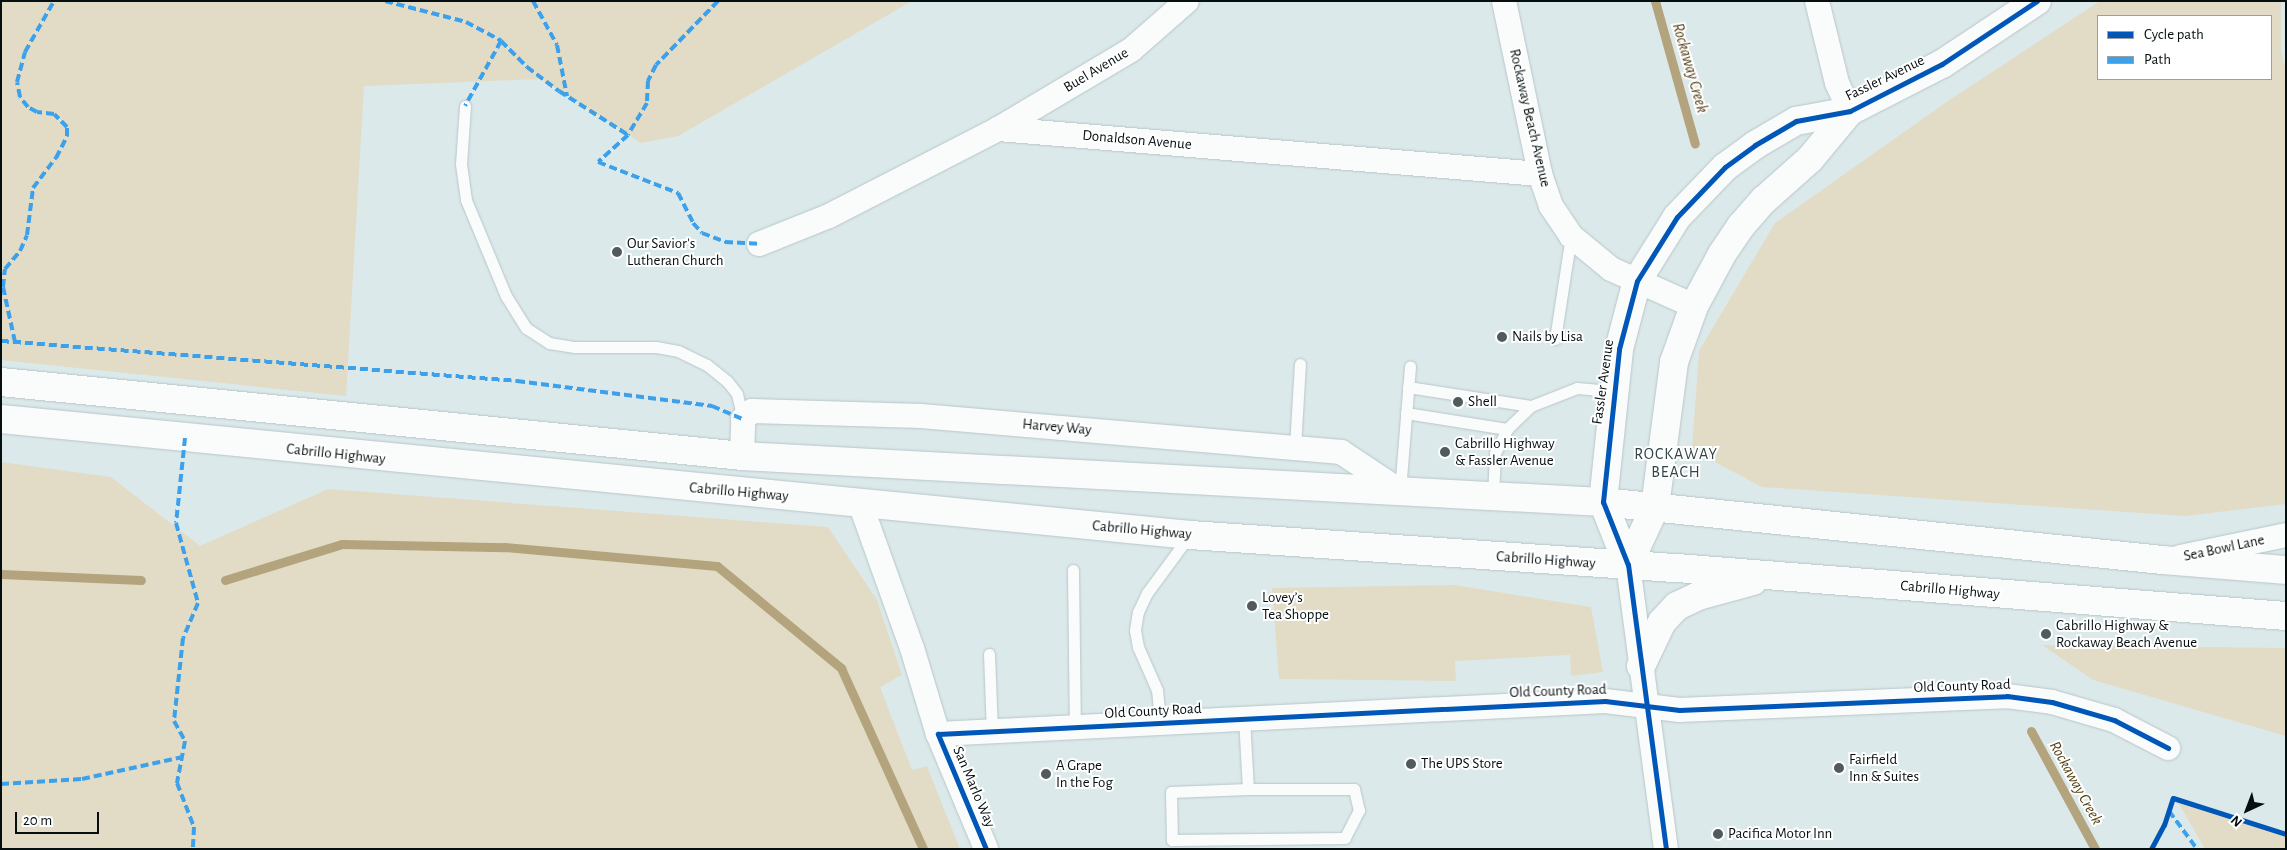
<!DOCTYPE html>
<meta charset="utf-8">
<style>
body{margin:0}
#map{position:relative;width:2287px;height:850px;overflow:hidden;background:#dbe9eb;font-family:"Alegreya Sans",sans-serif}
div>[style]{position:absolute}
.green>*{inset:0;background:#e2dcc6}
.stream>*{height:9px;margin:-4.5px;padding:0 4.5px;transform-origin:4.5px;border-radius:4.5px;background:#b3a47e}
.roads{filter:drop-shadow(0 0 1px #b9c5c7) drop-shadow(0 0 1px #b9c5c7)}
.service>*{height:11px;margin:-5.5px;padding:0 5.5px;transform-origin:5.5px;border-radius:5.5px;background:#fafcfc}
.minor>*{height:24px;margin:-12px;padding:0 12px;transform-origin:12px;border-radius:12px;background:#fafcfc}
.tertiary>*{height:28px;margin:-14px;padding:0 14px;transform-origin:14px;border-radius:14px;background:#fafcfc}
.trunk>*{height:28px;margin:-14px;padding:0 14px;transform-origin:14px;border-radius:14px;background:#fafcfc}
.quiet>*{height:4px;margin-top:-2px;transform-origin:0;background:repeating-linear-gradient(90deg,#3ca1ea 0 8px,transparent 0 12px)}
.cycleway>*{height:5px;margin:-2.5px;padding:0 2.5px;transform-origin:2.5px;border-radius:2.5px;background:#0057b8}
.dots>*{width:14px;height:14px;translate:-50% -50%;box-sizing:border-box;border:2px solid #fff;border-radius:50%}
span{translate:-50% -50%;white-space:nowrap;text-align:center;line-height:1.15;-webkit-text-stroke:4px #fff;paint-order:stroke}
.street-label{font-size:15px;color:#060f10}
.poi-label{font-size:15px;color:#060f10}
.left{translate:0 -50%;text-align:left}
.water-label{font-size:16px;color:#533f12;font-style:italic}
.neighbourhood-label{font-size:16px;color:#2f4548;letter-spacing:1px}
.frame{position:absolute;inset:0;border:2px solid #060f10;pointer-events:none}
.legend{position:absolute;left:2097px;top:15px;width:175px;height:65px;box-sizing:border-box;background:#fff;border:1px solid #9b9f9f;margin:0;padding:6px 9px;list-style:none;font-size:15px;color:#060f10}
.legend li{display:flex;align-items:center;gap:10px;height:25px}
.legend b{width:25px;border:1px solid #9b9f9f}
.north{position:absolute;left:2222px;top:785px;width:50px;height:50px;-webkit-text-stroke:4px #fff;paint-order:stroke;rotate:223deg;font-size:14px;font-weight:700;line-height:20px;text-align:center;color:#060f10}
.north::after{content:'';display:block;margin:auto;width:18px;height:22px;background:#060f10;clip-path:polygon(50% 0,100% 100%,50% 72%,0 100%)}
.scale{position:absolute;left:15px;top:812px;width:84px;height:22px;box-sizing:border-box;border:2px solid #060f10;border-top:0;padding-left:6px;font-size:15px;line-height:18px;white-space:nowrap;color:#060f10;-webkit-text-stroke:4px #fff;paint-order:stroke}
</style>
<div id="map">
<div class="green">
<div style="clip-path:polygon(1px 1px,912px 1px,678px 136px,641px 143px,541px 79px,364px 86px,346px 396px,1px 360px)"></div>
<div style="clip-path:polygon(evenodd,2100px 1px,2281px 1px,2281px 50px,2286px 71px,2286px 504px,2185px 516px,1762px 487px,1692px 450px,1699px 351px,1775px 223px,1948px 101px,2100px 1px,2271px 16px,2271px 79px,2098px 79px,2098px 16px,2271px 16px)"></div>
<div style="clip-path:polygon(1px 462px,111px 477px,200px 546px,328px 489px,828px 527px,877px 600px,902px 675px,880px 687px,912px 770px,927px 766px,960px 849px,1px 849px)"></div>
<div style="clip-path:polygon(1454px 585px,1591px 607px,1603px 672px,1571px 676px,1570px 655px,1455px 661px,1456px 681px,1279px 679px,1272px 588px)"></div>
<div style="clip-path:polygon(2042px 645px,2286px 648px,2286px 736px,2093px 680px)"></div>
<div style="clip-path:polygon(2178px 802px,2286px 836px,2286px 849px,2205px 849px)"></div>
</div>
<div class="stream">
<div style="left:1655px;top:1px;width:148px;rotate:74.4deg"></div>
<div style="left:1px;top:574px;width:140px;rotate:2.5deg"></div>
<div style="left:225px;top:580px;width:122px;rotate:-17.1deg"></div>
<div style="left:342px;top:544px;width:163px;rotate:1.1deg"></div>
<div style="left:505px;top:547px;width:213px;rotate:5.1deg"></div>
<div style="left:717px;top:566px;width:161px;rotate:39.4deg"></div>
<div style="left:841px;top:668px;width:199px;rotate:65.6deg"></div>
<div style="left:2031px;top:731px;width:134px;rotate:61.5deg"></div>
</div>
<div class="roads">
<div class="service">
<div style="left:465px;top:106px;width:58px;rotate:93.9deg"></div>
<div style="left:461px;top:164px;width:36px;rotate:82deg"></div>
<div style="left:466px;top:200px;width:104px;rotate:67.4deg"></div>
<div style="left:506px;top:296px;width:38px;rotate:58deg"></div>
<div style="left:526px;top:328px;width:27px;rotate:33deg"></div>
<div style="left:549px;top:343px;width:26px;rotate:9deg"></div>
<div style="left:575px;top:347px;width:81px"></div>
<div style="left:656px;top:347px;width:22px;rotate:10deg"></div>
<div style="left:678px;top:351px;width:32px;rotate:26deg"></div>
<div style="left:707px;top:365px;width:26px;rotate:39deg"></div>
<div style="left:727px;top:381px;width:16px;rotate:52deg"></div>
<div style="left:737px;top:394px;width:26px;rotate:77deg"></div>
<div style="left:1555px;top:339px;width:104px;rotate:-81.2deg"></div>
<div style="left:1408px;top:387px;width:124px;rotate:8.8deg"></div>
<div style="left:1406px;top:413px;width:102px;rotate:9deg"></div>
<div style="left:1295px;top:447px;width:83px;rotate:-86.6deg"></div>
<div style="left:1400px;top:491px;width:125px;rotate:-85.4deg"></div>
<div style="left:1493px;top:496px;width:43px;rotate:-87.3deg"></div>
<div style="left:1495px;top:453px;width:27px;rotate:-63deg"></div>
<div style="left:1507px;top:429px;width:33px;rotate:-44deg"></div>
<div style="left:1531px;top:406px;width:49px;rotate:-21.4deg"></div>
<div style="left:1577px;top:388px;width:37px;rotate:5deg"></div>
<div style="left:1073px;top:570px;width:157px;rotate:89.3deg"></div>
<div style="left:989px;top:654px;width:77px;rotate:87.8deg"></div>
<div style="left:1244px;top:718px;width:71px;rotate:86.8deg"></div>
<div style="left:1160px;top:723px;width:33px;rotate:-95deg"></div>
<div style="left:1157px;top:690px;width:47px;rotate:-113.8deg"></div>
<div style="left:1138px;top:647px;width:17px;rotate:-100deg"></div>
<div style="left:1135px;top:630px;width:18px;rotate:-81deg"></div>
<div style="left:1138px;top:612px;width:21px;rotate:-65deg"></div>
<div style="left:1147px;top:593px;width:71px;rotate:-53.6deg"></div>
<div style="left:1248px;top:789px;width:106px"></div>
<div style="left:1354px;top:789px;width:22px;rotate:77deg"></div>
<div style="left:1359px;top:810px;width:31px;rotate:117deg"></div>
<div style="left:1345px;top:838px;width:173px;rotate:179.3deg"></div>
<div style="left:1172px;top:840px;width:48px;rotate:-91.2deg"></div>
<div style="left:1171px;top:792px;width:77px;rotate:-2.2deg"></div>
</div>
<div class="minor">
<div style="left:1504px;top:1px;width:177px;rotate:78.2deg"></div>
<div style="left:1540px;top:174px;width:34px;rotate:71deg"></div>
<div style="left:1551px;top:206px;width:36px;rotate:56deg"></div>
<div style="left:1571px;top:236px;width:52px;rotate:39.5deg"></div>
<div style="left:1611px;top:269px;width:91px;rotate:24deg"></div>
<div style="left:1817px;top:1px;width:84px;rotate:76.3deg"></div>
<div style="left:1837px;top:83px;width:31px;rotate:65deg"></div>
<div style="left:998px;top:129px;width:544px;rotate:4.75deg"></div>
<div style="left:759px;top:244px;width:75px;rotate:-21.8deg"></div>
<div style="left:829px;top:216px;width:190px;rotate:-27.2deg"></div>
<div style="left:998px;top:129px;width:155px;rotate:-30.7deg"></div>
<div style="left:1131px;top:50px;width:74px;rotate:-41.2deg"></div>
<div style="left:742px;top:456px;width:37px;rotate:-88deg"></div>
<div style="left:743px;top:419px;width:12px;rotate:-42deg"></div>
<div style="left:752px;top:411px;width:169px;rotate:1.7deg"></div>
<div style="left:921px;top:416px;width:422px;rotate:4.9deg"></div>
<div style="left:1341px;top:452px;width:71px;rotate:33.5deg"></div>
<div style="left:860px;top:503px;width:154px;rotate:70.3deg"></div>
<div style="left:912px;top:648px;width:90px;rotate:73.2deg"></div>
<div style="left:938px;top:734px;width:125px;rotate:67.3deg"></div>
<div style="left:2180px;top:557px;width:108px;rotate:-11.7deg"></div>
<div style="left:1628px;top:565px;width:287px;rotate:82.4deg"></div>
<div style="left:938px;top:734px;width:668px;rotate:-2.83deg"></div>
<div style="left:1605px;top:701px;width:75px;rotate:6.9deg"></div>
<div style="left:1679px;top:710px;width:328px;rotate:-2.4deg"></div>
<div style="left:2007px;top:696px;width:45px;rotate:7.6deg"></div>
<div style="left:2052px;top:702px;width:65px;rotate:16.2deg"></div>
<div style="left:2114px;top:720px;width:61px;rotate:27.4deg"></div>
</div>
<div class="tertiary">
<div style="left:1628px;top:565px;width:68px;rotate:-111.6deg"></div>
<div style="left:1603px;top:502px;width:154px;rotate:-84deg"></div>
<div style="left:1619px;top:349px;width:70px;rotate:-75.2deg"></div>
<div style="left:1637px;top:281px;width:75px;rotate:-58deg"></div>
<div style="left:1677px;top:217px;width:69px;rotate:-46.2deg"></div>
<div style="left:1725px;top:167px;width:37px;rotate:-36deg"></div>
<div style="left:1755px;top:145px;width:48px;rotate:-30.3deg"></div>
<div style="left:1796px;top:121px;width:55px;rotate:-10.5deg"></div>
<div style="left:1850px;top:111px;width:103px;rotate:-27.1deg"></div>
<div style="left:1942px;top:64px;width:114px;rotate:-33.6deg"></div>
<div style="left:1628px;top:565px;width:64px;rotate:-65deg"></div>
<div style="left:1655px;top:507px;width:146px;rotate:-82.5deg"></div>
<div style="left:1674px;top:362px;width:59px;rotate:-70.3deg"></div>
<div style="left:1694px;top:306px;width:59px;rotate:-61.7deg"></div>
<div style="left:1722px;top:254px;width:34px;rotate:-56deg"></div>
<div style="left:1741px;top:226px;width:35px;rotate:-49deg"></div>
<div style="left:1764px;top:200px;width:62px;rotate:-41.7deg"></div>
<div style="left:1810px;top:159px;width:62px;rotate:-50.2deg"></div>
</div>
<div class="trunk">
<div style="left:1px;top:382px;width:745px;rotate:5.7deg"></div>
<div style="left:742px;top:456px;width:862px;rotate:3.06deg"></div>
<div style="left:1603px;top:502px;width:562px;rotate:5.92deg"></div>
<div style="left:2162px;top:560px;width:124px;rotate:4.6deg"></div>
<div style="left:1px;top:419px;width:1195px;rotate:5.57deg"></div>
<div style="left:1190px;top:535px;width:488px;rotate:3.9deg"></div>
<div style="left:1677px;top:568px;width:611px;rotate:4.51deg"></div>
<div style="left:1641px;top:666px;width:49px;rotate:-64.5deg"></div>
<div style="left:1662px;top:622px;width:22px;rotate:-47deg"></div>
<div style="left:1677px;top:606px;width:23px;rotate:-25deg"></div>
<div style="left:1698px;top:596px;width:57px;rotate:-15.3deg"></div>
</div>
</div>
<div class="quiet">
<div style="left:385px;top:1px;width:84px;rotate:14.5deg"></div>
<div style="left:466px;top:22px;width:40px;rotate:28deg"></div>
<div style="left:501px;top:41px;width:74px;rotate:119deg"></div>
<div style="left:533px;top:1px;width:50px;rotate:61.4deg"></div>
<div style="left:557px;top:45px;width:52px;rotate:78.9deg"></div>
<div style="left:718px;top:1px;width:89px;rotate:134.1deg"></div>
<div style="left:656px;top:65px;width:18px;rotate:117deg"></div>
<div style="left:648px;top:81px;width:22px;rotate:93deg"></div>
<div style="left:647px;top:103px;width:37px;rotate:121deg"></div>
<div style="left:628px;top:135px;width:40px;rotate:138deg"></div>
<div style="left:598px;top:162px;width:86px;rotate:21.2deg"></div>
<div style="left:678px;top:193px;width:34px;rotate:63deg"></div>
<div style="left:693px;top:223px;width:13px;rotate:48deg"></div>
<div style="left:702px;top:233px;width:25px;rotate:21deg"></div>
<div style="left:725px;top:242px;width:34px;rotate:3deg"></div>
<div style="left:501px;top:41px;width:37px;rotate:45deg"></div>
<div style="left:527px;top:67px;width:40px;rotate:37deg"></div>
<div style="left:559px;top:91px;width:82px;rotate:32.5deg"></div>
<div style="left:1px;top:341px;width:518px;rotate:4.43deg"></div>
<div style="left:517px;top:381px;width:197px;rotate:7.3deg"></div>
<div style="left:712px;top:406px;width:34px;rotate:23deg"></div>
<div style="left:15px;top:342px;width:56px;rotate:-102.3deg"></div>
<div style="left:3px;top:287px;width:18px;rotate:-84deg"></div>
<div style="left:5px;top:269px;width:23px;rotate:-50deg"></div>
<div style="left:20px;top:251px;width:17px;rotate:-66deg"></div>
<div style="left:27px;top:235px;width:47px;rotate:-82.7deg"></div>
<div style="left:33px;top:188px;width:38px;rotate:-53deg"></div>
<div style="left:56px;top:158px;width:25px;rotate:-63deg"></div>
<div style="left:67px;top:136px;width:9px;rotate:-90deg"></div>
<div style="left:67px;top:127px;width:18px;rotate:-135deg"></div>
<div style="left:54px;top:114px;width:17px;rotate:-173deg"></div>
<div style="left:37px;top:112px;width:10px;rotate:-151deg"></div>
<div style="left:28px;top:107px;width:13px;rotate:-129deg"></div>
<div style="left:20px;top:97px;width:15px;rotate:-101deg"></div>
<div style="left:17px;top:82px;width:31px;rotate:-75deg"></div>
<div style="left:25px;top:52px;width:59px;rotate:-60.4deg"></div>
<div style="left:185px;top:438px;width:85px;rotate:96deg"></div>
<div style="left:176px;top:523px;width:83px;rotate:74.6deg"></div>
<div style="left:198px;top:603px;width:38px;rotate:113deg"></div>
<div style="left:183px;top:638px;width:83px;rotate:96.2deg"></div>
<div style="left:174px;top:721px;width:23px;rotate:61deg"></div>
<div style="left:185px;top:741px;width:43px;rotate:100.8deg"></div>
<div style="left:177px;top:783px;width:47px;rotate:68.9deg"></div>
<div style="left:194px;top:827px;width:22px;rotate:93deg"></div>
<div style="left:1px;top:784px;width:81px;rotate:-3.5deg"></div>
<div style="left:82px;top:779px;width:103px;rotate:-12.3deg"></div>
<div style="left:2169px;top:811px;width:47px;rotate:53.6deg"></div>
</div>
<div class="cycleway">
<div style="left:986px;top:849px;width:125px;rotate:-112.7deg"></div>
<div style="left:938px;top:734px;width:668px;rotate:-2.83deg"></div>
<div style="left:1605px;top:701px;width:75px;rotate:6.9deg"></div>
<div style="left:1679px;top:710px;width:328px;rotate:-2.4deg"></div>
<div style="left:2007px;top:696px;width:45px;rotate:7.6deg"></div>
<div style="left:2052px;top:702px;width:65px;rotate:16.2deg"></div>
<div style="left:2114px;top:720px;width:61px;rotate:27.4deg"></div>
<div style="left:1666px;top:849px;width:287px;rotate:-97.6deg"></div>
<div style="left:1628px;top:565px;width:68px;rotate:-111.6deg"></div>
<div style="left:1603px;top:502px;width:154px;rotate:-84deg"></div>
<div style="left:1619px;top:349px;width:70px;rotate:-75.2deg"></div>
<div style="left:1637px;top:281px;width:75px;rotate:-58deg"></div>
<div style="left:1677px;top:217px;width:69px;rotate:-46.2deg"></div>
<div style="left:1725px;top:167px;width:37px;rotate:-36deg"></div>
<div style="left:1755px;top:145px;width:48px;rotate:-30.3deg"></div>
<div style="left:1796px;top:121px;width:55px;rotate:-10.5deg"></div>
<div style="left:1850px;top:111px;width:103px;rotate:-27.1deg"></div>
<div style="left:1942px;top:64px;width:114px;rotate:-33.6deg"></div>
<div style="left:2151px;top:849px;width:27px;rotate:-62deg"></div>
<div style="left:2164px;top:825px;width:28px;rotate:-72deg"></div>
<div style="left:2173px;top:798px;width:119px;rotate:17.7deg"></div>
</div>
<div class="dots">
<div style="left:617px;top:252px;background:#515b5d"></div>
<div style="left:1502px;top:337px;background:#515b5d"></div>
<div style="left:1458px;top:402px;background:#515b5d"></div>
<div style="left:1445px;top:452px;background:#515b5d"></div>
<div style="left:1252px;top:606px;background:#515b5d"></div>
<div style="left:2046px;top:634px;background:#515b5d"></div>
<div style="left:1411px;top:764px;background:#515b5d"></div>
<div style="left:1839px;top:768px;background:#515b5d"></div>
<div style="left:1046px;top:774px;background:#515b5d"></div>
<div style="left:1718px;top:834px;background:#515b5d"></div>
</div>
<div class="street-label">
<span style="left:1096px;top:70px;rotate:-31deg">Buel Avenue</span>
<span style="left:1885px;top:78px;rotate:-26deg">Fassler Avenue</span>
<span style="left:1530px;top:118px;rotate:77deg">Rockaway Beach Avenue</span>
<span style="left:1137px;top:140px;rotate:5deg">Donaldson Avenue</span>
<span style="left:1603px;top:382px;rotate:-82deg">Fassler Avenue</span>
<span style="left:1057px;top:427px;rotate:5deg">Harvey Way</span>
<span style="left:336px;top:454px;rotate:6deg">Cabrillo Highway</span>
<span style="left:739px;top:492px;rotate:5deg">Cabrillo Highway</span>
<span style="left:1142px;top:530px;rotate:5deg">Cabrillo Highway</span>
<span style="left:2224px;top:548px;rotate:-12deg">Sea Bowl Lane</span>
<span style="left:1546px;top:560px;rotate:4deg">Cabrillo Highway</span>
<span style="left:1950px;top:590px;rotate:5deg">Cabrillo Highway</span>
<span style="left:1962px;top:686px;rotate:-2deg">Old County Road</span>
<span style="left:1558px;top:691px;rotate:-2deg">Old County Road</span>
<span style="left:1153px;top:711px;rotate:-3deg">Old County Road</span>
<span style="left:974px;top:787px;rotate:67deg">San Marlo Way</span>
</div>
<div class="poi-label">
<span class="left" style="left:627px;top:252px">Our Savior's<br>Lutheran Church</span>
<span class="left" style="left:1512px;top:337px">Nails by Lisa</span>
<span class="left" style="left:1468px;top:402px">Shell</span>
<span class="left" style="left:1455px;top:452px">Cabrillo Highway<br>&amp; Fassler Avenue</span>
<span class="left" style="left:1262px;top:606px">Lovey’s<br>Tea Shoppe</span>
<span class="left" style="left:2056px;top:634px">Cabrillo Highway &amp;<br>Rockaway Beach Avenue</span>
<span class="left" style="left:1849px;top:768px">Fairfield<br>Inn &amp; Suites</span>
<span class="left" style="left:1421px;top:764px">The UPS Store</span>
<span class="left" style="left:1056px;top:774px">A Grape<br>In the Fog</span>
<span class="left" style="left:1728px;top:834px">Pacifica Motor Inn</span>
</div>
<div class="water-label">
<span style="left:1690px;top:68px;rotate:74deg">Rockaway Creek</span>
<span style="left:2076px;top:783px;rotate:61deg">Rockaway Creek</span>
</div>
<div class="neighbourhood-label">
<span style="left:1676px;top:463px">ROCKAWAY<br>BEACH</span>
</div>
<div class="frame"></div>
<ul class="legend">
<li><b style="height:6px;background:#0057b8"></b>Cycle path</li>
<li><b style="height:6px;background:#3ca1ea"></b>Path</li>
</ul>
<div class="north">N</div>
<div class="scale">20 m</div>
</div>
